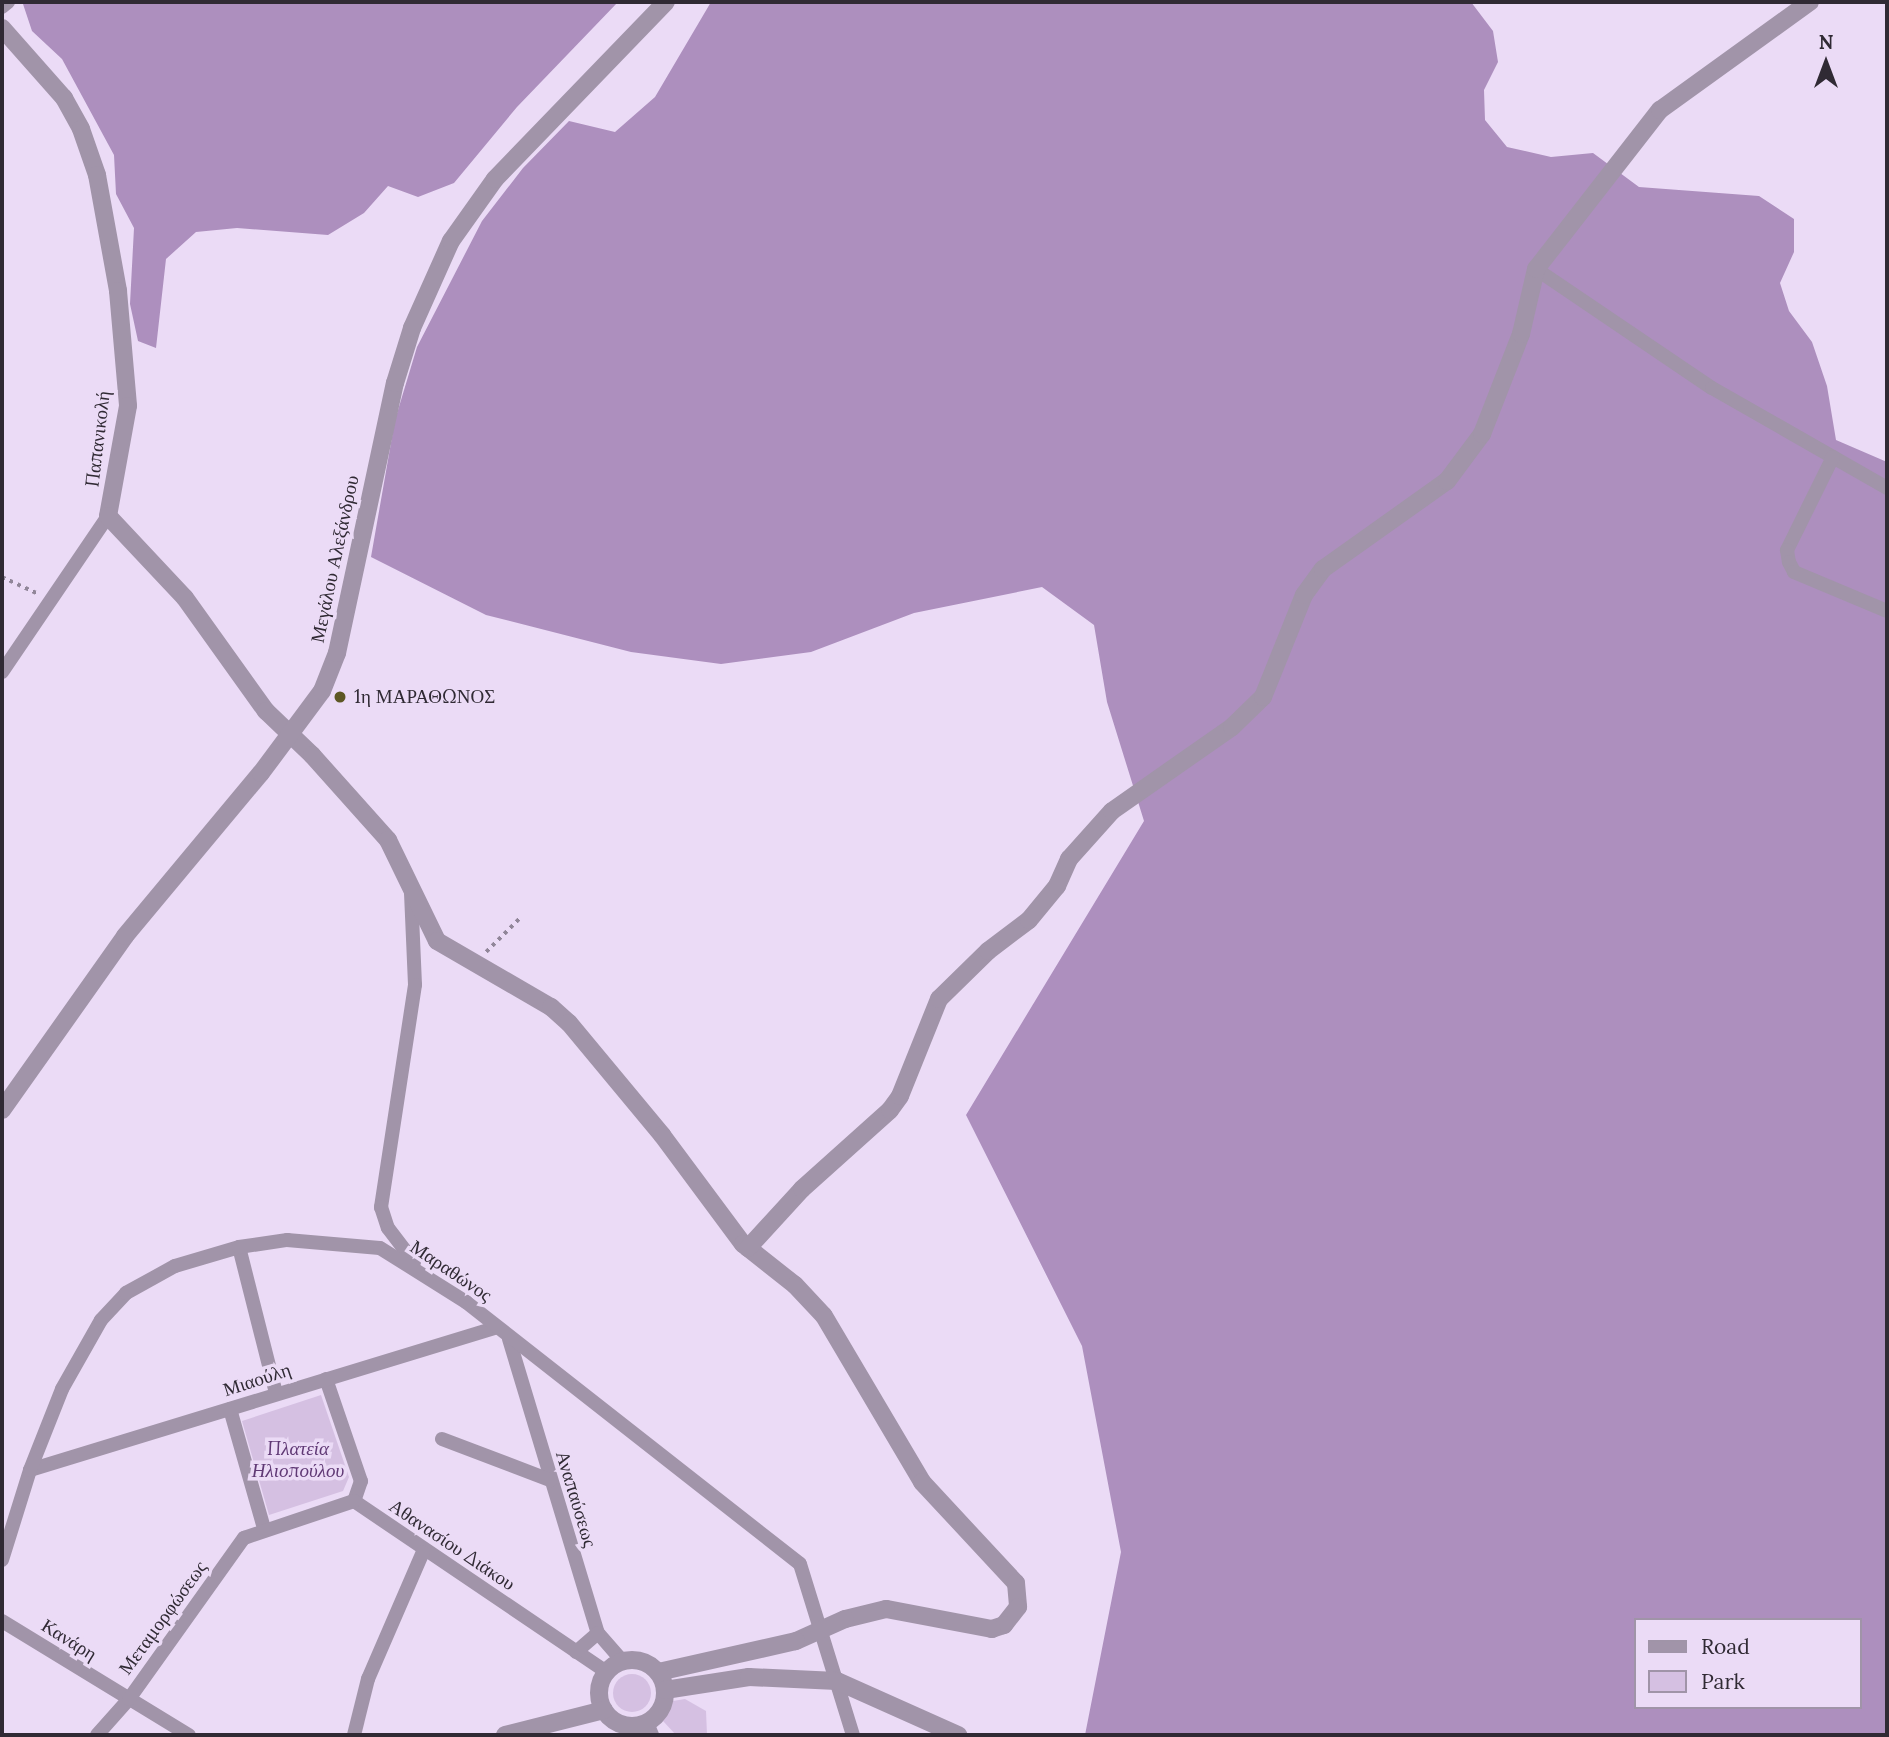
<!DOCTYPE html>
<meta charset="utf-8">
<style>
body{margin:0}
#map{position:relative;width:1889px;height:1737px;overflow:hidden;background:#ebdbf6;font-family:Lora,serif}
div>[style]{position:absolute}
.green>*{inset:0;background:#d5c0e2}
.round{border-radius:50%}
.forest>*{inset:0;background:#ad8fbe}
.path>*{height:3.5px;margin-top:-1.75px;transform-origin:0;background:repeating-linear-gradient(90deg,#918699 0 3.5px,transparent 0 8.5px)}
.minor>*{height:14px;margin:-7px;padding:0 7px;transform-origin:7px;border-radius:7px;background:#a194a9}
.tertiary>*{height:18px;margin:-9px;padding:0 9px;transform-origin:9px;border-radius:9px;background:#a194a9}
.tertiary>.ring{margin:-9px;padding:0;box-sizing:content-box;background:none;border:18px solid #a194a9;border-radius:50%}
.dots>*{width:19px;height:19px;translate:-50% -50%;box-sizing:border-box;border:4px solid #ebdbf6;border-radius:50%}
span{translate:-50% -50%;white-space:nowrap;text-align:center;line-height:1.15;-webkit-text-stroke:7px #ebdbf6;paint-order:stroke}
.street-label{font-size:19px;color:#302a34}
.poi-label{font-size:19px;color:#302a34}
.left{translate:0 -50%;text-align:left}
.park-label{font-size:19px;color:#603975;font-style:italic}
.frame{position:absolute;inset:0;border:4px solid #302a34;pointer-events:none}
.legend{position:absolute;left:1634px;top:1618px;width:228px;height:91px;box-sizing:border-box;background:#ebdbf6;border:2px solid #a094a8;margin:0;padding:9px 12px;list-style:none;font-size:21px;color:#302a34}
.legend li{display:flex;align-items:center;gap:14px;height:35px}
.legend b{width:35px;border:2px solid #a094a8}
.north{position:absolute;left:1791px;top:28px;width:70px;height:70px;-webkit-text-stroke:5px #ebdbf6;paint-order:stroke;rotate:0deg;font-size:19px;font-weight:700;line-height:28px;text-align:center;color:#302a34}
.north::after{content:'';display:block;margin:auto;width:24px;height:32px;background:#302a34;clip-path:polygon(50% 0,100% 100%,50% 72%,0 100%)}
</style>
<div id="map">
<div class="green">
<div style="clip-path:polygon(321px 1395px,349px 1477px,343px 1491px,269px 1515px,242px 1421px)"></div>
<div class="round" style="left:613px;top:1674px;width:38px;height:38px"></div>
<div style="clip-path:polygon(685px 1699px,706px 1711px,707px 1735px,676px 1735px,663px 1721px,673px 1701px)"></div>
</div>
<div class="forest">
<div style="clip-path:polygon(26px 2px,618px 2px,517px 107px,454px 183px,418px 197px,388px 186px,364px 213px,328px 235px,237px 228px,196px 232px,166px 259px,156px 348px,138px 341px,130px 304px,134px 228px,116px 194px,114px 155px,62px 59px,32px 31px,23px 4px)"></div>
<div style="clip-path:polygon(evenodd,711px 2px,1471px 2px,1493px 31px,1498px 62px,1484px 90px,1485px 120px,1507px 147px,1551px 157px,1593px 153px,1639px 187px,1759px 196px,1794px 219px,1794px 252px,1780px 283px,1789px 311px,1812px 342px,1827px 386px,1836px 440px,1887px 462px,1887px 1735px,1085px 1735px,1121px 1552px,1082px 1346px,966px 1115px,1144px 821px,1107px 702px,1094px 625px,1042px 587px,914px 613px,811px 652px,721px 664px,631px 652px,486px 615px,371px 557px,395px 420px,417px 347px,482px 221px,523px 168px,569px 121px,615px 132px,655px 97px,711px 2px,1635px 1620px,1859px 1620px,1859px 1707px,1635px 1707px,1635px 1620px)"></div>
</div>
<div class="path">
<div style="left:2px;top:577px;width:40px;rotate:25deg"></div>
<div style="left:486px;top:952px;width:47px;rotate:-45deg"></div>
</div>
<div class="minor">
<div style="left:2px;top:7px;width:8px;rotate:-40deg"></div>
<div style="left:1536px;top:269px;width:212px;rotate:34.1deg"></div>
<div style="left:1712px;top:388px;width:202px;rotate:29.7deg"></div>
<div style="left:1833px;top:457px;width:104px;rotate:116.3deg"></div>
<div style="left:1787px;top:550px;width:12px;rotate:81deg"></div>
<div style="left:1789px;top:562px;width:11px;rotate:63deg"></div>
<div style="left:1794px;top:572px;width:101px;rotate:22.8deg"></div>
<div style="left:2px;top:672px;width:189px;rotate:-55.8deg"></div>
<div style="left:411px;top:893px;width:92px;rotate:87.5deg"></div>
<div style="left:415px;top:985px;width:225px;rotate:98.7deg"></div>
<div style="left:381px;top:1207px;width:22px;rotate:72deg"></div>
<div style="left:388px;top:1228px;width:43px;rotate:52.6deg"></div>
<div style="left:239px;top:1247px;width:151px;rotate:75.8deg"></div>
<div style="left:509px;top:1339px;width:307px;rotate:73.2deg"></div>
<div style="left:598px;top:1633px;width:38px;rotate:49deg"></div>
<div style="left:326px;top:1379px;width:108px;rotate:71.1deg"></div>
<div style="left:361px;top:1481px;width:21px;rotate:109deg"></div>
<div style="left:230px;top:1409px;width:124px;rotate:74.1deg"></div>
<div style="left:442px;top:1439px;width:116px;rotate:20.8deg"></div>
<div style="left:30px;top:1470px;width:488px;rotate:-17deg"></div>
<div style="left:354px;top:1501px;width:305px;rotate:34.1deg"></div>
<div style="left:2px;top:1560px;width:94px;rotate:-72.7deg"></div>
<div style="left:30px;top:1470px;width:87px;rotate:-68.4deg"></div>
<div style="left:62px;top:1389px;width:79px;rotate:-60.5deg"></div>
<div style="left:101px;top:1320px;width:37px;rotate:-47deg"></div>
<div style="left:126px;top:1293px;width:56px;rotate:-28.9deg"></div>
<div style="left:175px;top:1266px;width:67px;rotate:-16.5deg"></div>
<div style="left:239px;top:1247px;width:49px;rotate:-8.3deg"></div>
<div style="left:287px;top:1240px;width:93px;rotate:4.9deg"></div>
<div style="left:380px;top:1248px;width:102px;rotate:32.1deg"></div>
<div style="left:466px;top:1302px;width:424px;rotate:38.1deg"></div>
<div style="left:800px;top:1564px;width:179px;rotate:72.8deg"></div>
<div style="left:2px;top:1621px;width:219px;rotate:31.4deg"></div>
<div style="left:576px;top:1652px;width:29px;rotate:-41deg"></div>
<div style="left:647px;top:1723px;width:13px;rotate:67deg"></div>
<div style="left:97px;top:1735px;width:48px;rotate:-48.4deg"></div>
<div style="left:129px;top:1699px;width:198px;rotate:-54.5deg"></div>
<div style="left:244px;top:1538px;width:116px;rotate:-18.6deg"></div>
<div style="left:354px;top:1735px;width:58px;rotate:-76deg"></div>
<div style="left:368px;top:1679px;width:138px;rotate:-66.6deg"></div>
</div>
<div class="tertiary">
<div style="left:2px;top:28px;width:94px;rotate:48.5deg"></div>
<div style="left:64px;top:98px;width:35px;rotate:61deg"></div>
<div style="left:81px;top:129px;width:49px;rotate:70.8deg"></div>
<div style="left:97px;top:175px;width:118px;rotate:79.7deg"></div>
<div style="left:118px;top:291px;width:115px;rotate:85deg"></div>
<div style="left:128px;top:406px;width:112px;rotate:100.3deg"></div>
<div style="left:108px;top:516px;width:112px;rotate:46.8deg"></div>
<div style="left:185px;top:598px;width:139px;rotate:54.4deg"></div>
<div style="left:266px;top:711px;width:64px;rotate:43.7deg"></div>
<div style="left:312px;top:755px;width:114px;rotate:48.2deg"></div>
<div style="left:388px;top:840px;width:112px;rotate:64.1deg"></div>
<div style="left:437px;top:941px;width:132px;rotate:30.1deg"></div>
<div style="left:551px;top:1007px;width:24px;rotate:42deg"></div>
<div style="left:569px;top:1023px;width:146px;rotate:50.3deg"></div>
<div style="left:662px;top:1135px;width:136px;rotate:53.4deg"></div>
<div style="left:743px;top:1244px;width:66px;rotate:38.3deg"></div>
<div style="left:795px;top:1285px;width:42px;rotate:46.9deg"></div>
<div style="left:824px;top:1316px;width:193px;rotate:59.4deg"></div>
<div style="left:922px;top:1482px;width:138px;rotate:47.1deg"></div>
<div style="left:1016px;top:1583px;width:24px;rotate:85deg"></div>
<div style="left:1018px;top:1607px;width:23px;rotate:128deg"></div>
<div style="left:1004px;top:1625px;width:13px;rotate:162deg"></div>
<div style="left:992px;top:1629px;width:108px;rotate:-169.3deg"></div>
<div style="left:886px;top:1609px;width:42px;rotate:166.3deg"></div>
<div style="left:845px;top:1619px;width:54px;rotate:155.8deg"></div>
<div style="left:796px;top:1641px;width:141px;rotate:167.3deg"></div>
<div style="left:2px;top:1110px;width:213px;rotate:-54.7deg"></div>
<div style="left:125px;top:936px;width:212px;rotate:-50.2deg"></div>
<div style="left:261px;top:773px;width:102px;rotate:-53.4deg"></div>
<div style="left:322px;top:691px;width:41px;rotate:-68.5deg"></div>
<div style="left:337px;top:653px;width:276px;rotate:-77.9deg"></div>
<div style="left:395px;top:383px;width:58px;rotate:-72.8deg"></div>
<div style="left:412px;top:328px;width:95px;rotate:-65.9deg"></div>
<div style="left:451px;top:241px;width:76px;rotate:-54.6deg"></div>
<div style="left:495px;top:179px;width:246px;rotate:-46deg"></div>
<div style="left:748px;top:1248px;width:80px;rotate:-47.5deg"></div>
<div style="left:802px;top:1189px;width:118px;rotate:-41.9deg"></div>
<div style="left:890px;top:1110px;width:17px;rotate:-54deg"></div>
<div style="left:900px;top:1096px;width:105px;rotate:-68.1deg"></div>
<div style="left:939px;top:999px;width:69px;rotate:-44.4deg"></div>
<div style="left:988px;top:951px;width:51px;rotate:-37.1deg"></div>
<div style="left:1029px;top:920px;width:44px;rotate:-50.5deg"></div>
<div style="left:1057px;top:886px;width:30px;rotate:-66deg"></div>
<div style="left:1069px;top:859px;width:64px;rotate:-48.1deg"></div>
<div style="left:1112px;top:811px;width:146px;rotate:-35deg"></div>
<div style="left:1232px;top:727px;width:43px;rotate:-44.1deg"></div>
<div style="left:1263px;top:697px;width:110px;rotate:-68.1deg"></div>
<div style="left:1304px;top:595px;width:32px;rotate:-54deg"></div>
<div style="left:1323px;top:569px;width:152px;rotate:-35.4deg"></div>
<div style="left:1447px;top:481px;width:59px;rotate:-53.3deg"></div>
<div style="left:1482px;top:434px;width:107px;rotate:-68.7deg"></div>
<div style="left:1521px;top:334px;width:67px;rotate:-77deg"></div>
<div style="left:1536px;top:269px;width:202px;rotate:-52.1deg"></div>
<div style="left:1660px;top:110px;width:185px;rotate:-35.8deg"></div>
<div class="ring" style="left:599px;top:1660px;width:48px;height:48px"></div>
<div style="left:665px;top:1690px;width:85px;rotate:-8.8deg"></div>
<div style="left:749px;top:1677px;width:88px;rotate:2.6deg"></div>
<div style="left:837px;top:1681px;width:133px;rotate:24.1deg"></div>
<div style="left:505px;top:1735px;width:102px;rotate:-14.2deg"></div>
</div>
<div class="dots">
<div style="left:340px;top:697px;background:#5d5724"></div>
</div>
<div class="street-label">
<span style="left:98px;top:439px;rotate:-83deg">Παπανικολή</span>
<span style="left:335px;top:559px;rotate:-78deg">Μεγάλου Αλεξάνδρου</span>
<span style="left:451px;top:1271px;rotate:34deg">Μαραθώνος</span>
<span style="left:257px;top:1380px;rotate:-18deg">Μιαούλη</span>
<span style="left:576px;top:1499px;rotate:73deg">Αναπαύσεως</span>
<span style="left:452px;top:1545px;rotate:34deg">Αθανασίου Διάκου</span>
<span style="left:163px;top:1618px;rotate:-54deg">Μεταμορφώσεως</span>
<span style="left:69px;top:1640px;rotate:32deg">Κανάρη</span>
</div>
<div class="poi-label">
<span class="left" style="left:354px;top:697px">1η ΜΑΡΑΘΩΝΟΣ</span>
</div>
<div class="park-label">
<span style="left:298px;top:1460px">Πλατεία<br>Ηλιοπούλου</span>
</div>
<div class="frame"></div>
<ul class="legend">
<li><b style="height:9px;background:#a194a9"></b>Road</li>
<li><b style="height:19px;background:#d5c0e2"></b>Park</li>
</ul>
<div class="north">N</div>
</div>
